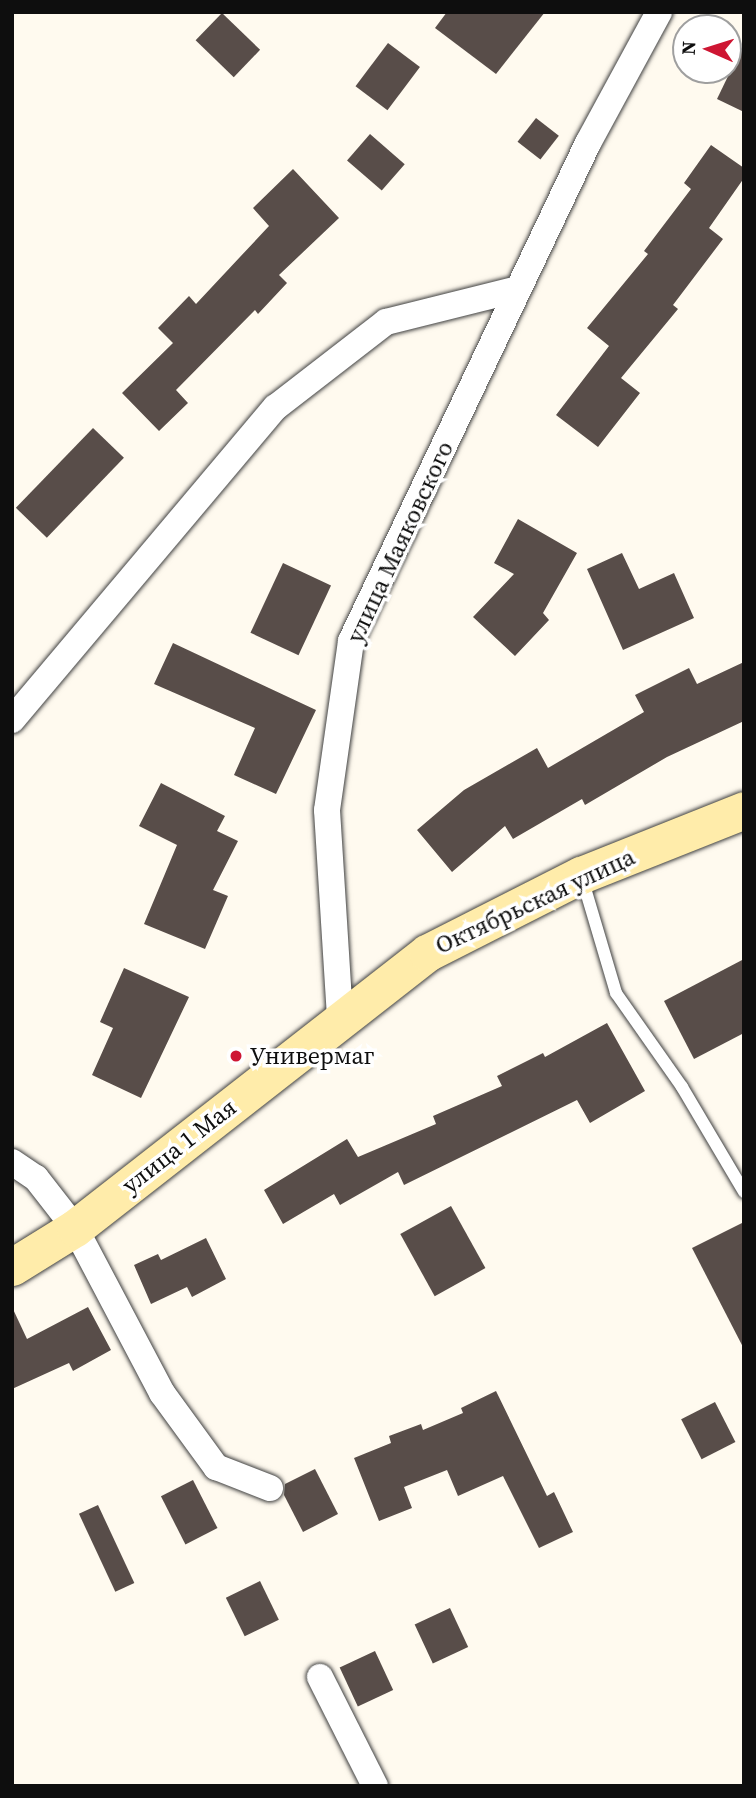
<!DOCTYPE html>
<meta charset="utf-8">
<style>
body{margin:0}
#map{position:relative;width:756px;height:1798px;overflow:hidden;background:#fffaef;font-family:"Source Serif 4",serif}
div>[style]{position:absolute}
.building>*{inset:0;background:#584d49;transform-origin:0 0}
.roads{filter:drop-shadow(0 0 2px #414141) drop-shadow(0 0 2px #414141)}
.lane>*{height:12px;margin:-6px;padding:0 6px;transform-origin:6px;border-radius:6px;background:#fff}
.street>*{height:26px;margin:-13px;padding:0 13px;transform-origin:13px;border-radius:13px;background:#fff}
.secondary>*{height:37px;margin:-18.5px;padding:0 18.5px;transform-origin:18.5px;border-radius:18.5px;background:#ffecaa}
.dots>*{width:19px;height:19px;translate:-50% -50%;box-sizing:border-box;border:4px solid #fff;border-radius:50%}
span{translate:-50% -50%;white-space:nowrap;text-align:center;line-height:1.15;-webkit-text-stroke:7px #fff;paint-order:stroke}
.street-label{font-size:24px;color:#0e0e0e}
.poi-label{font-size:24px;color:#0e0e0e}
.left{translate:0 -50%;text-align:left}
.frame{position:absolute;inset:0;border:14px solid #0e0e0e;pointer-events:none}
.north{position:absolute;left:672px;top:14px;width:70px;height:70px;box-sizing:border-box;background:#fff;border:2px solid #9f9f9f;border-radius:50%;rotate:273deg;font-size:19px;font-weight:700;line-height:28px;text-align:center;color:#0e0e0e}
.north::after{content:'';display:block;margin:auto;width:24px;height:32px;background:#ce1633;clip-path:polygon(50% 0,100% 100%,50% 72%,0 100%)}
</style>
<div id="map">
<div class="building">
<div style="clip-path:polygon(447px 12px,545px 12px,496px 74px,435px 28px)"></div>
<div style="left:222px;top:13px;width:53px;height:38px;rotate:44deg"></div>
<div style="left:388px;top:43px;width:40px;height:54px;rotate:37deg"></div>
<div style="clip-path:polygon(744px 43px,744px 112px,717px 99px)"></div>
<div style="left:536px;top:118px;width:29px;height:30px;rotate:38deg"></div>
<div style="left:370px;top:134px;width:46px;height:35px;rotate:41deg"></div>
<div style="clip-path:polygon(711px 145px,744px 168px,744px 178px,709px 228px,723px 239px,673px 305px,678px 309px,621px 378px,640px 393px,598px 447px,556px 415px,609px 346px,587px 328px,648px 254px,644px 251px,691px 189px,684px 183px)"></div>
<div style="clip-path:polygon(293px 169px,339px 218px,279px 275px,287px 283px,258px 314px,255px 310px,176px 390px,188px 403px,159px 431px,122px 393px,173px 343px,158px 328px,189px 296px,196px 304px,269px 226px,253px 208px)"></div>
<div style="left:93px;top:428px;width:43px;height:111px;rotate:44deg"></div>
<div style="clip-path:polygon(518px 519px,577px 553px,543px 613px,549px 620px,515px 656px,473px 617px,514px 574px,494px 563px)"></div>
<div style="clip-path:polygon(622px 553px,639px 589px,674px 573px,694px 618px,623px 650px,587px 569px)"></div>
<div style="left:283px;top:563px;width:53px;height:77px;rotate:25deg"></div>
<div style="clip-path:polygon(173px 643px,316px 710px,276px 794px,234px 775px,255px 728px,154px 684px)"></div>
<div style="clip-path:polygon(744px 662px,744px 721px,667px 757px,585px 805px,582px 799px,513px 839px,505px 826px,452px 872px,417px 830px,464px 790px,537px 748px,548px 768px,644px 712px,635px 695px,689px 668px,697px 684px)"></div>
<div style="clip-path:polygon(161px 783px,225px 816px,217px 831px,238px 841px,213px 890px,228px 896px,205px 949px,144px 924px,177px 845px,139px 826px)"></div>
<div style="clip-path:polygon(744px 959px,744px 1033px,694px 1059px,664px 1001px)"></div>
<div style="clip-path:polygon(124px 968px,189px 997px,141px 1098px,92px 1075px,113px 1028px,100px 1022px)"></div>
<div style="clip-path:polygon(607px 1023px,645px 1091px,590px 1123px,577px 1100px,404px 1185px,398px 1172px,340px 1205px,334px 1194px,283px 1224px,264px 1190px,347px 1139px,358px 1157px,436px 1124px,433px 1116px,502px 1086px,497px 1076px,543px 1053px,545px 1057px)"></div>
<div style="left:451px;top:1206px;width:71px;height:58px;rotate:61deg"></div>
<div style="clip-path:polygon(744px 1222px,744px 1349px,692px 1248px)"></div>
<div style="clip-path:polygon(206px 1238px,226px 1279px,192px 1297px,187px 1287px,151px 1304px,134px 1265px,158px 1254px,161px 1260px)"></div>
<div style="clip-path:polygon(12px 1307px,27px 1339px,88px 1307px,111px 1350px,73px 1371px,69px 1363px,12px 1389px)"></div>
<div style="clip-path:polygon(496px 1391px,547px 1496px,554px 1492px,573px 1532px,539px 1548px,503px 1476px,458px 1496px,447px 1470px,404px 1487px,412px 1508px,379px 1521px,354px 1458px,391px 1443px,389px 1436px,421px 1424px,423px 1430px,463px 1413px,461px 1408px)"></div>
<div style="left:715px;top:1402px;width:45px;height:38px;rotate:63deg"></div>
<div style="clip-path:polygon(315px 1469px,338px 1514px,303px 1532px,284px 1495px,285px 1484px)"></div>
<div style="left:193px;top:1480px;width:54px;height:36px;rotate:63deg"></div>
<div style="left:98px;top:1505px;width:86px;height:21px;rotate:65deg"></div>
<div style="left:260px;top:1581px;width:43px;height:38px;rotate:64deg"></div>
<div style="left:450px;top:1608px;width:43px;height:39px;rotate:65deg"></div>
<div style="left:375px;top:1651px;width:43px;height:39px;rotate:65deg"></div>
</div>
<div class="roads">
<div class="lane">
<div style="left:582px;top:878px;width:120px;rotate:73.5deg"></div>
<div style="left:616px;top:993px;width:115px;rotate:54.9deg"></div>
<div style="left:682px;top:1087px;width:122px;rotate:59.4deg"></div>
</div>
<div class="street">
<div style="left:12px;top:720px;width:409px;rotate:-49.9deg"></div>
<div style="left:276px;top:407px;width:139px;rotate:-37.7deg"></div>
<div style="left:386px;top:322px;width:136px;rotate:-14deg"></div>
<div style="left:340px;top:1017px;width:207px;rotate:-93.6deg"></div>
<div style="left:327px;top:810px;width:171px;rotate:-81.9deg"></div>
<div style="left:351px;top:641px;width:552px;rotate:-64.55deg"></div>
<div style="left:588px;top:143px;width:149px;rotate:-61.5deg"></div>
<div style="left:12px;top:1162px;width:29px;rotate:34deg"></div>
<div style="left:36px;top:1178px;width:63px;rotate:52deg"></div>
<div style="left:75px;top:1228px;width:187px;rotate:62.2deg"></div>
<div style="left:162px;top:1393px;width:92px;rotate:53.9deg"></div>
<div style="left:216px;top:1467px;width:58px;rotate:21.3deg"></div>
<div style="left:320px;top:1677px;width:122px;rotate:63.2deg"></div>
</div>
<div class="secondary">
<div style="left:12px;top:1267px;width:74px;rotate:-31.8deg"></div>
<div style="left:75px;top:1228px;width:447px;rotate:-38deg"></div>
<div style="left:427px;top:953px;width:173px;rotate:-26.9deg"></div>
<div style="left:581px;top:875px;width:175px;rotate:-21.7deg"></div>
</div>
</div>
<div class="dots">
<div style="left:236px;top:1056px;background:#ce1633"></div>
</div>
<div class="street-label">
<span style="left:400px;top:542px;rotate:-65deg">улица Маяковского</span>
<span style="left:535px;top:901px;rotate:-25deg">Октябрьская улица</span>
<span style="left:179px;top:1146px;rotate:-38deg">улица 1 Мая</span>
</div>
<div class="poi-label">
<span class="left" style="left:250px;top:1056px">Универмаг</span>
</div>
<div class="frame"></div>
<div class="north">N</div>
</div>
